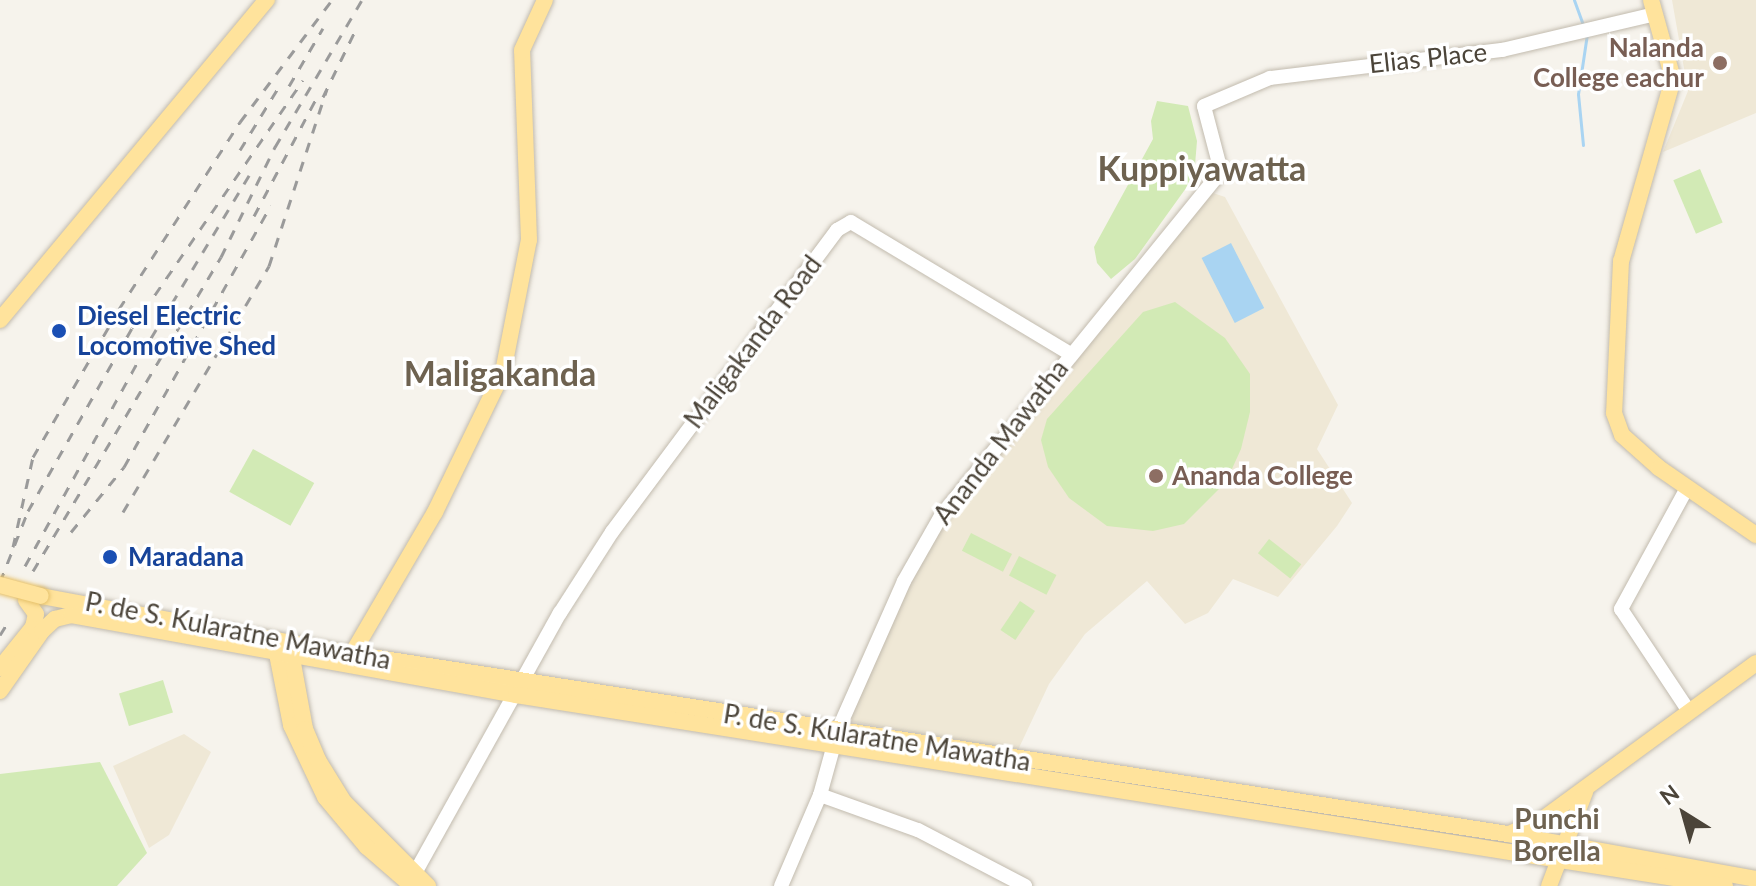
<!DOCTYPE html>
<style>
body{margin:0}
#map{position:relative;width:1756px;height:886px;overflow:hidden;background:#f6f3ec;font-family:Lato,sans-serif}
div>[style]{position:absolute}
.education>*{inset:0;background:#efe8d6}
.green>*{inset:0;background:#d2eab5;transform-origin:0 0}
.water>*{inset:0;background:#a9d4f2;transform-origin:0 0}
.stream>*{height:3px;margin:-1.5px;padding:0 1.5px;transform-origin:1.5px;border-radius:1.5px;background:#a9d4f2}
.roads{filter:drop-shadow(0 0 2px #c2bbae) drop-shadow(0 0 2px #c2bbae)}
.minor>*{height:14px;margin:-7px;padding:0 7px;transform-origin:7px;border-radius:7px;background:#fff}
.major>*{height:16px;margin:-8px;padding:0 8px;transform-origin:8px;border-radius:8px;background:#ffe39c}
.rail>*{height:3px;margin-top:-1.5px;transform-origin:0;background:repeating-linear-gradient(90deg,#9a9a9a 0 10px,transparent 0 20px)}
.bridges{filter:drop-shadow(0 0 2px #e6c16a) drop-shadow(0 0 2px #e6c16a)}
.major-bridge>*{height:16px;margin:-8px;padding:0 8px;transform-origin:8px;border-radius:8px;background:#ffe39c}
.dots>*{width:22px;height:22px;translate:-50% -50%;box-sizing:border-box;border:4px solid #fff;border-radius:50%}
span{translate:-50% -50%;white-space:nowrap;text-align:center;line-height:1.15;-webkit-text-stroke:7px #fff;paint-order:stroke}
.education-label{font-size:26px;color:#785e54;font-weight:700}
.right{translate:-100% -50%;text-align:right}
.left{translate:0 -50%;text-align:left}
.street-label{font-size:26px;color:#4b4439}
.transit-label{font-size:26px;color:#164399;font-weight:700}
.neighbourhood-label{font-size:28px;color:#6e6250;font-weight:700}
.district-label{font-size:34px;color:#6e6250;font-weight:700}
.north{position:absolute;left:1644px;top:774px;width:80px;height:80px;-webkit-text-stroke:6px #fff;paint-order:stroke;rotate:323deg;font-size:22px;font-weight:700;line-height:32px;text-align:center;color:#4b4439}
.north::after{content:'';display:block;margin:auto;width:28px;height:36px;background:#4b4439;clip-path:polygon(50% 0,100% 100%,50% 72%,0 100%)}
</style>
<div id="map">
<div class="education">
<div style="clip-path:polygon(1672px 0,1756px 0,1756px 113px,1663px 152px,1688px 91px)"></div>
<div style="clip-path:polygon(1207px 191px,1225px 197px,1338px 405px,1317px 449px,1352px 503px,1337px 526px,1278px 597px,1233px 579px,1208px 613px,1185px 624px,1147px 581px,1085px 634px,1049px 684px,1018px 750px,848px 721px,934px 533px)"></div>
<div style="clip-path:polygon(184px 734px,211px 752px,169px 835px,149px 848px,113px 766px)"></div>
</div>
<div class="green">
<div style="clip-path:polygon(1157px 101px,1188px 106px,1197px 141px,1194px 177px,1135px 259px,1111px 279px,1097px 263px,1094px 247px,1153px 139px,1151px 121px)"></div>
<div style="left:1700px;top:169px;width:58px;height:29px;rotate:67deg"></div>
<div style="clip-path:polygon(1175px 302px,1225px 338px,1250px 374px,1250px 412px,1241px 449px,1226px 482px,1184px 524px,1153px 531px,1107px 526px,1069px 498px,1048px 467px,1041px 440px,1047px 419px,1143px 312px)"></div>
<div style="left:253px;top:449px;width:70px;height:49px;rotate:29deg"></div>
<div style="left:971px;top:533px;width:46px;height:20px;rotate:27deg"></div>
<div style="left:1269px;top:539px;width:41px;height:18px;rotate:38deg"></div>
<div style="left:1019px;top:556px;width:42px;height:22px;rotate:27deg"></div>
<div style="left:1020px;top:601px;width:18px;height:35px;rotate:34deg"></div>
<div style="left:163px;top:680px;width:34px;height:46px;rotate:73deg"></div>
<div style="clip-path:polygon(100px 762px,147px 853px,117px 886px,0 886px,0 774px)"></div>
</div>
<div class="water">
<div style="left:1231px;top:243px;width:73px;height:33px;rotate:63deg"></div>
</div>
<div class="stream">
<div style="left:1574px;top:0;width:29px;rotate:70deg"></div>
<div style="left:1583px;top:145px;width:51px;rotate:-95.6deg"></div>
<div style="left:1578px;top:94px;width:61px;rotate:-81.5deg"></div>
</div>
<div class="roads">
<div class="minor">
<div style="left:1687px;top:488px;width:138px;rotate:118.6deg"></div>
<div style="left:1621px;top:609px;width:121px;rotate:56.4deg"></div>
<div style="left:820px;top:795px;width:104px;rotate:19.7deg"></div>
<div style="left:918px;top:830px;width:121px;rotate:27.6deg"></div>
<div style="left:415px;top:873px;width:298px;rotate:-60.9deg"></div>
<div style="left:560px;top:613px;width:96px;rotate:-57.3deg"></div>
<div style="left:612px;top:532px;width:377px;rotate:-53.3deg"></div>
<div style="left:837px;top:230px;width:16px;rotate:-30deg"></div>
<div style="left:851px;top:222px;width:254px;rotate:31deg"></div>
<div style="left:781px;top:886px;width:99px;rotate:-66.8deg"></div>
<div style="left:820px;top:795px;width:67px;rotate:-74.5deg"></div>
<div style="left:838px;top:730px;width:163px;rotate:-66.1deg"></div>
<div style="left:904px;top:581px;width:75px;rotate:-60.4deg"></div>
<div style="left:941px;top:516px;width:444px;rotate:-50.9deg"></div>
<div style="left:1221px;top:171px;width:67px;rotate:-104.7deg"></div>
<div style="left:1204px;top:106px;width:72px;rotate:-23deg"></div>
<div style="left:1270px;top:78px;width:234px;rotate:-6.9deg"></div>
<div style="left:1502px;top:50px;width:157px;rotate:-13.2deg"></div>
</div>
<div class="major">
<div style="left:1651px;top:0;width:82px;rotate:74.4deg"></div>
<div style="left:1673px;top:79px;width:189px;rotate:105.9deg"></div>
<div style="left:1621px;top:261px;width:152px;rotate:92.6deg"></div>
<div style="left:1614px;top:413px;width:23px;rotate:70deg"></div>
<div style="left:1622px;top:435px;width:50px;rotate:41.7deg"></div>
<div style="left:1659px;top:468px;width:118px;rotate:34.6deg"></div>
<div style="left:0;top:320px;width:417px;rotate:-50.2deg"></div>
<div style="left:41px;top:596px;width:316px;rotate:10.6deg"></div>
<div style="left:352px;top:654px;width:1170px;rotate:8.85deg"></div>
<div style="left:1508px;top:834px;width:252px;rotate:10.3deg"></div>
<div style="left:275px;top:644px;width:83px;rotate:78.8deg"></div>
<div style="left:291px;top:725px;width:80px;rotate:64.7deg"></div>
<div style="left:325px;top:797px;width:65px;rotate:50deg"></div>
<div style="left:367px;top:847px;width:60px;rotate:40.9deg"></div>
<div style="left:290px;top:647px;width:83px;rotate:79.6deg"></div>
<div style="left:305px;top:729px;width:34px;rotate:67deg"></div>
<div style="left:318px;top:760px;width:49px;rotate:58.2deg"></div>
<div style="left:344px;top:802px;width:119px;rotate:45deg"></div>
<div style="left:352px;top:654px;width:164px;rotate:-59.7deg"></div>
<div style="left:435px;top:512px;width:156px;rotate:-64.1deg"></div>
<div style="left:503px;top:372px;width:135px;rotate:-78.9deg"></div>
<div style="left:529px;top:240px;width:190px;rotate:-92.1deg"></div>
<div style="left:522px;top:50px;width:55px;rotate:-65.3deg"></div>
<div style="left:0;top:668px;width:53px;rotate:-51.2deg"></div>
<div style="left:33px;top:627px;width:13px;rotate:-77deg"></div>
<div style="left:36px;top:614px;width:17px;rotate:-126deg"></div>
<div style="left:0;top:691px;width:73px;rotate:-55deg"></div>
<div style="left:42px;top:631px;width:18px;rotate:-43deg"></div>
<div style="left:55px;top:619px;width:16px;rotate:-14deg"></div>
<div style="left:71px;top:615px;width:452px;rotate:10.2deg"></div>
<div style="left:516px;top:695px;width:1224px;rotate:8.98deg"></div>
<div style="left:1509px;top:834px;width:37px;rotate:-24deg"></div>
<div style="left:1543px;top:819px;width:264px;rotate:-36.2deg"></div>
<div style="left:1549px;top:886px;width:101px;rotate:-69deg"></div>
</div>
</div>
<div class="rail">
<div style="left:289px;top:86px;width:67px;rotate:-59.6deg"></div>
<div style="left:323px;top:97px;width:76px;rotate:-64.1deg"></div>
<div style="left:240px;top:150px;width:76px;rotate:-58.4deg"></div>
<div style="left:254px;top:216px;width:132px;rotate:-62.1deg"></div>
<div style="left:123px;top:512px;width:286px;rotate:-59.3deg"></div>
<div style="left:269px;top:266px;width:186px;rotate:-71.9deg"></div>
<div style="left:71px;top:532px;width:84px;rotate:-50.8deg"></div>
<div style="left:124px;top:467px;width:300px;rotate:-60.7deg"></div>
<div style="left:13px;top:547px;width:92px;rotate:-77.5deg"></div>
<div style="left:33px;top:457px;width:171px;rotate:-59.8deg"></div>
<div style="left:119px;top:309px;width:223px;rotate:-57.1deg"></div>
<div style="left:240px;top:122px;width:153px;rotate:-53deg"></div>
<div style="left:25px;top:566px;width:260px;rotate:-61.1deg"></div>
<div style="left:151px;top:338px;width:197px;rotate:-58.9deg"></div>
<div style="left:33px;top:571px;width:366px;rotate:-59.1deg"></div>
<div style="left:221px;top:257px;width:123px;rotate:-63.9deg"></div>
<div style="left:275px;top:147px;width:171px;rotate:-59.4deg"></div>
<div style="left:0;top:582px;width:76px;rotate:-68.5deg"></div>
<div style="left:28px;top:511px;width:210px;rotate:-60.4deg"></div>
<div style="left:132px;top:328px;width:301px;rotate:-55.4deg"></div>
<div style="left:0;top:635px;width:19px;rotate:-58deg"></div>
</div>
<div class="bridges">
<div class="major-bridge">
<div style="left:0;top:585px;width:42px;rotate:15deg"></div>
</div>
</div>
<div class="dots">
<div style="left:1720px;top:63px;background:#8d6e63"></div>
<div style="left:59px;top:331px;background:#1a4fb4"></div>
<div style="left:1156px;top:476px;background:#8d6e63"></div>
<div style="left:110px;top:557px;background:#1a4fb4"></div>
</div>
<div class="education-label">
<span class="right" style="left:1704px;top:63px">Nalanda<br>College eachur</span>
<span class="left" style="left:1172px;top:476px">Ananda College</span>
</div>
<div class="street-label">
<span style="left:1428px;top:58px;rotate:-6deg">Elias Place</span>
<span style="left:753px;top:342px;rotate:-53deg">Maligakanda Road</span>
<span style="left:1001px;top:442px;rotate:-52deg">Ananda Mawatha</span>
<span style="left:238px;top:631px;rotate:11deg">P. de S. Kularatne Mawatha</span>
<span style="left:877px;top:738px;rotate:9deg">P. de S. Kularatne Mawatha</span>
</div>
<div class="transit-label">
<span class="left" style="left:77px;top:331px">Diesel Electric<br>Locomotive Shed</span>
<span class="left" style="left:128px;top:557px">Maradana</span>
</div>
<div class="neighbourhood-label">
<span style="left:1557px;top:834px">Punchi<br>Borella</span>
</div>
<div class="district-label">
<span style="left:1202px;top:168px">Kuppiyawatta</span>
<span style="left:500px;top:373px">Maligakanda</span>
</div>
<div class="north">N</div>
</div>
